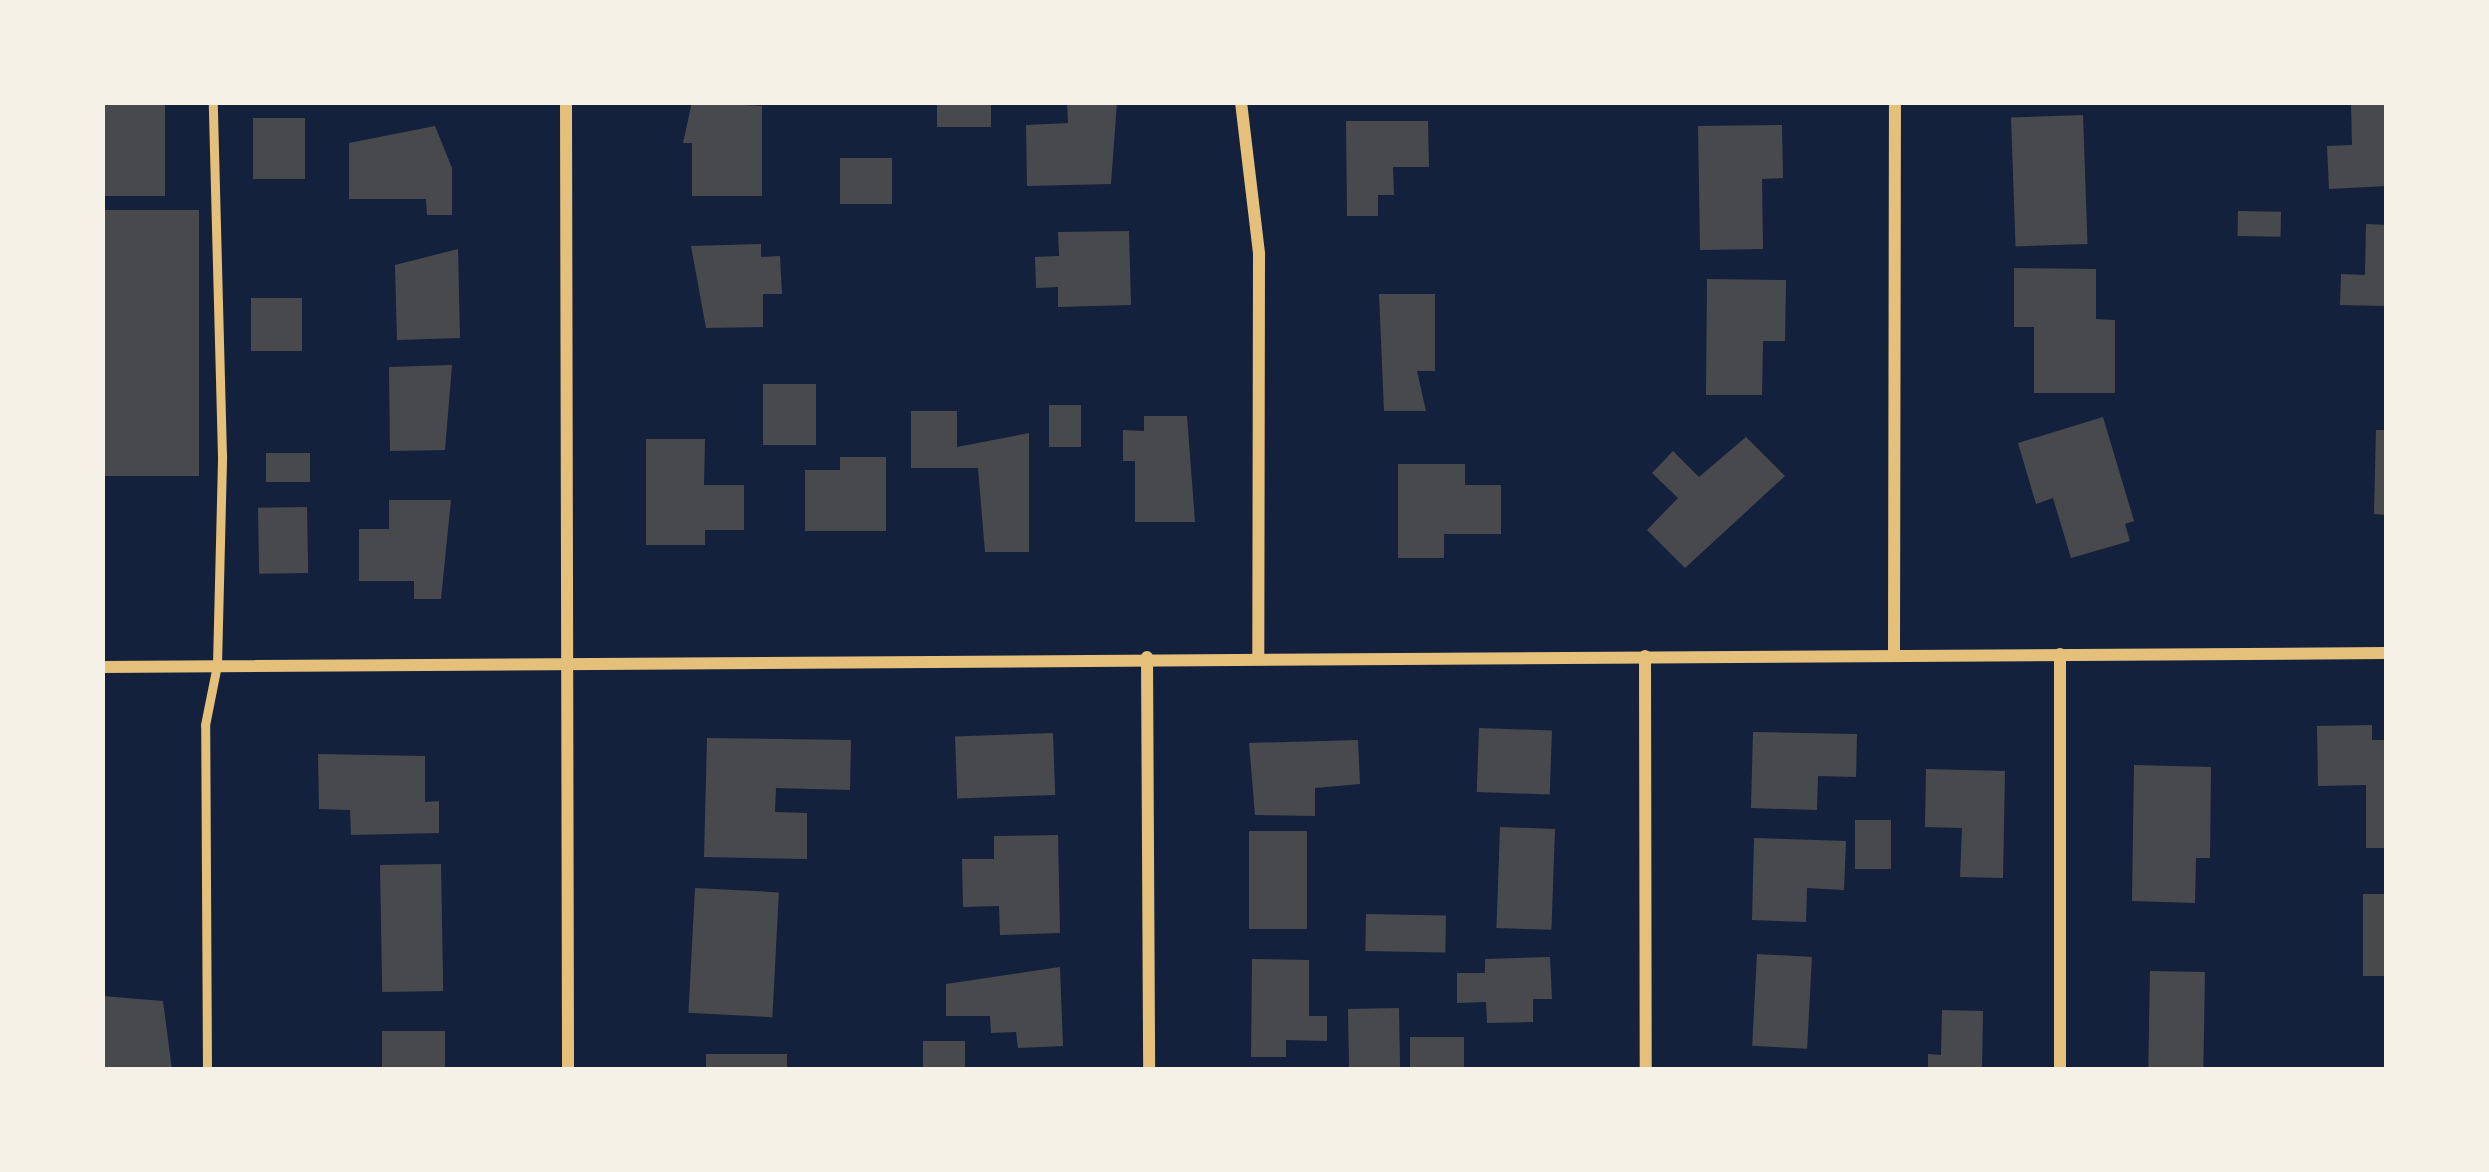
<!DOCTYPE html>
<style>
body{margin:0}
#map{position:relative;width:2489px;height:1172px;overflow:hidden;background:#14213d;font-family:Jost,sans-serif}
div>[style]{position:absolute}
.building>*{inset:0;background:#48494c;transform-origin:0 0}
.service>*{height:9px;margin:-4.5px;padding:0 4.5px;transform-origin:4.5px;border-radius:4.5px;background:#e5c07b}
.minor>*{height:12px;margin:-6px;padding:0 6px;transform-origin:6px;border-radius:6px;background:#e5c07b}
span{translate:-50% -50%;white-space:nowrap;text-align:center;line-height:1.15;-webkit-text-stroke:10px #f6f1e7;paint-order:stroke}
.frame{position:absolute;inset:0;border:105px solid #f6f1e7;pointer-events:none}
</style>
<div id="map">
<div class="building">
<div style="left:102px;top:102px;width:63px;height:94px"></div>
<div style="clip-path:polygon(692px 102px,762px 106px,762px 196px,692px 196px,692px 143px,683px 143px)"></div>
<div style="left:937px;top:102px;width:54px;height:25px"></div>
<div style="clip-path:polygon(1067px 102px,1117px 102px,1111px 184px,1027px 186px,1026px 125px,1068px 123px)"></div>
<div style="clip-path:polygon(2351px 102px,2387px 102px,2387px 186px,2329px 189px,2327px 146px,2352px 145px)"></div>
<div style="left:2083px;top:115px;width:129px;height:72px;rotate:88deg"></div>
<div style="left:253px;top:118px;width:52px;height:61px"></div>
<div style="clip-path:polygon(1346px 121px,1428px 121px,1429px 167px,1393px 167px,1394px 195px,1378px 195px,1378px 216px,1347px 216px)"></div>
<div style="clip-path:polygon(1782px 125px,1783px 178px,1762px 179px,1763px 249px,1700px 250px,1698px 126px)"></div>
<div style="clip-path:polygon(435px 126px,452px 168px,452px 215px,427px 215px,426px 199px,349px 199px,349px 143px)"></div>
<div style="left:840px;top:158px;width:52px;height:46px"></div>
<div style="left:102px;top:210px;width:97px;height:266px"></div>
<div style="left:2238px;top:211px;width:43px;height:25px;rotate:1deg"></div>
<div style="clip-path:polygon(2366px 224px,2387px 225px,2387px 306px,2340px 305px,2341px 274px,2365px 275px)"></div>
<div style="clip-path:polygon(1129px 231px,1131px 305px,1058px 307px,1058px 287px,1036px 288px,1035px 257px,1059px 256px,1058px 232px)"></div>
<div style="clip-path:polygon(761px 244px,761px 257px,780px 256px,782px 294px,763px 294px,763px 327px,706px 328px,691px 246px)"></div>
<div style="clip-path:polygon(458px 249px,460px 338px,397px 340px,395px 265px)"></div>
<div style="clip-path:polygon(2014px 268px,2096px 269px,2096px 319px,2115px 320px,2115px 393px,2034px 393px,2034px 327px,2014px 327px)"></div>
<div style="clip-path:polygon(1707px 279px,1786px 280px,1785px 341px,1763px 341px,1762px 395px,1706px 395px)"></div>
<div style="clip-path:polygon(1379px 294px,1435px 294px,1435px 371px,1417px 371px,1426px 411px,1384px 411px)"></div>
<div style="left:251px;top:298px;width:51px;height:53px"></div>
<div style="clip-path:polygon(452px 365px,445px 450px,390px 451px,389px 367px)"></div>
<div style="left:763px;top:384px;width:53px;height:61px"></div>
<div style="left:1049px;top:405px;width:32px;height:42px"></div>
<div style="clip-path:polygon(911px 411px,957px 411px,957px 447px,1029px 433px,1029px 552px,985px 552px,978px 468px,911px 468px)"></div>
<div style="clip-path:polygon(1144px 416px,1187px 416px,1195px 522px,1135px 522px,1135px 461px,1123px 461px,1123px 430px,1144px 431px)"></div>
<div style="clip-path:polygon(2103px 417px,2134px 521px,2125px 524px,2130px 541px,2071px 558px,2053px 498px,2036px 504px,2018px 443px)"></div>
<div style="clip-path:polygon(2376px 430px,2387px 430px,2387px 515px,2374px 514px)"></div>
<div style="clip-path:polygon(1746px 437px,1785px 476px,1685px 568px,1647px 530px,1678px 498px,1652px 473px,1673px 451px,1699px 477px)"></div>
<div style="clip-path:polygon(646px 439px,705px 439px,704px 485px,744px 485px,744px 530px,705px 530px,705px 545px,646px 545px)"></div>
<div style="left:310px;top:453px;width:29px;height:44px;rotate:90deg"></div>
<div style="clip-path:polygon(840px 457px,886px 457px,886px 531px,805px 531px,805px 470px,840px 470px)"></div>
<div style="clip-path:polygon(1398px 464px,1465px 464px,1465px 485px,1501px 485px,1501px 534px,1444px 534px,1444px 558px,1398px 558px)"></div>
<div style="clip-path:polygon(389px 500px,451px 500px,441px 599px,414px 599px,414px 581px,359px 581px,359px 529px,389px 529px)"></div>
<div style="left:307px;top:507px;width:66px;height:49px;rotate:89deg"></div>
<div style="clip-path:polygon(2372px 725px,2372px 740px,2387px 740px,2387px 848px,2366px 848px,2366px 785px,2318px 786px,2317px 726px)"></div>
<div style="left:1479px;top:728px;width:73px;height:64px;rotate:2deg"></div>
<div style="clip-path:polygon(1753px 732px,1857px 734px,1856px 777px,1818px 776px,1817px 810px,1751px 808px)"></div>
<div style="left:1053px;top:733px;width:62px;height:98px;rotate:88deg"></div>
<div style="clip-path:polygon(707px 738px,851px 740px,850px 790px,776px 788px,775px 812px,807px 813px,807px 859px,704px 857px)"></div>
<div style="clip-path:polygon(1358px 740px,1360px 784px,1315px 788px,1315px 816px,1255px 815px,1249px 743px)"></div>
<div style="clip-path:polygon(318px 754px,425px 756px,425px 802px,439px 801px,439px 833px,351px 835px,350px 810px,319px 809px)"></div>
<div style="clip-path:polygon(2134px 765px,2211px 767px,2210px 858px,2196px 858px,2195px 903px,2132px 901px)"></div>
<div style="clip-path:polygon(1926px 769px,2005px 771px,2003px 878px,1960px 877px,1962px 828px,1925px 827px)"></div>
<div style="left:1855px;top:820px;width:36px;height:49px"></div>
<div style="left:1500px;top:827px;width:55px;height:101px;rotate:2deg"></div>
<div style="left:1249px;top:831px;width:58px;height:98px"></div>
<div style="clip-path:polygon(1058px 835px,1060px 933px,1000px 935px,999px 906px,963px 907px,962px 859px,994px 859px,994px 836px)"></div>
<div style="clip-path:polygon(1754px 838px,1846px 841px,1844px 890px,1807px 888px,1806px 922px,1752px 920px)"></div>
<div style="left:441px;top:864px;width:127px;height:61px;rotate:89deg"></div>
<div style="left:695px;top:888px;width:84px;height:125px;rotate:3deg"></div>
<div style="left:2363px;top:894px;width:24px;height:82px"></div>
<div style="left:1366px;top:914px;width:80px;height:37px;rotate:1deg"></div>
<div style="left:1757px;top:954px;width:55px;height:92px;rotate:3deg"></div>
<div style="clip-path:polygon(1550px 957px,1552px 999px,1533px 999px,1533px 1022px,1487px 1023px,1486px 1002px,1457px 1003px,1457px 973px,1485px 973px,1485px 959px)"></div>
<div style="clip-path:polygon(1252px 959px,1309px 960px,1309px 1016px,1327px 1016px,1327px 1041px,1286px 1040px,1286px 1057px,1251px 1057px)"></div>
<div style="clip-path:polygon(1060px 967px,1063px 1046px,1018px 1048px,1016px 1032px,991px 1033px,990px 1016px,946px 1016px,946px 984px)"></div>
<div style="left:2150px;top:971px;width:55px;height:99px;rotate:1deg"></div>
<div style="clip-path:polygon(102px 996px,163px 1001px,172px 1070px,102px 1070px)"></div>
<div style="left:1399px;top:1008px;width:62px;height:51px;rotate:89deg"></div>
<div style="clip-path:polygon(1942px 1010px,1983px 1011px,1982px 1070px,1928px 1070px,1928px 1054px,1941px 1055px)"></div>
<div style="left:382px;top:1031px;width:63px;height:39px"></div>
<div style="left:1410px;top:1037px;width:54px;height:33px"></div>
<div style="left:965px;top:1041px;width:29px;height:42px;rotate:90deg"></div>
<div style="left:787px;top:1054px;width:16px;height:81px;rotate:90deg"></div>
</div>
<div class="service">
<div style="left:207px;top:1070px;width:345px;rotate:-90.3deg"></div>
<div style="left:205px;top:725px;width:61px;rotate:-78.7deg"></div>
<div style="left:217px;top:665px;width:209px;rotate:-88.6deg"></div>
<div style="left:222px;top:456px;width:354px;rotate:-91.5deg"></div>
</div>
<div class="minor">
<div style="left:566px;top:102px;width:968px;rotate:89.88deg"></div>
<div style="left:1241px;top:102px;width:153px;rotate:83.2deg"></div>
<div style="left:1259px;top:254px;width:400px;rotate:90.1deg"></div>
<div style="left:1894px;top:654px;width:552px;rotate:-89.9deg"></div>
<div style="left:2060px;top:654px;width:416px;rotate:90deg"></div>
<div style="left:1645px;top:656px;width:414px;rotate:89.9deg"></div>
<div style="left:1147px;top:657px;width:413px;rotate:89.7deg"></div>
<div style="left:102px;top:667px;width:2285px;rotate:-0.35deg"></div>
</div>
<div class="frame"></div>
</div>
